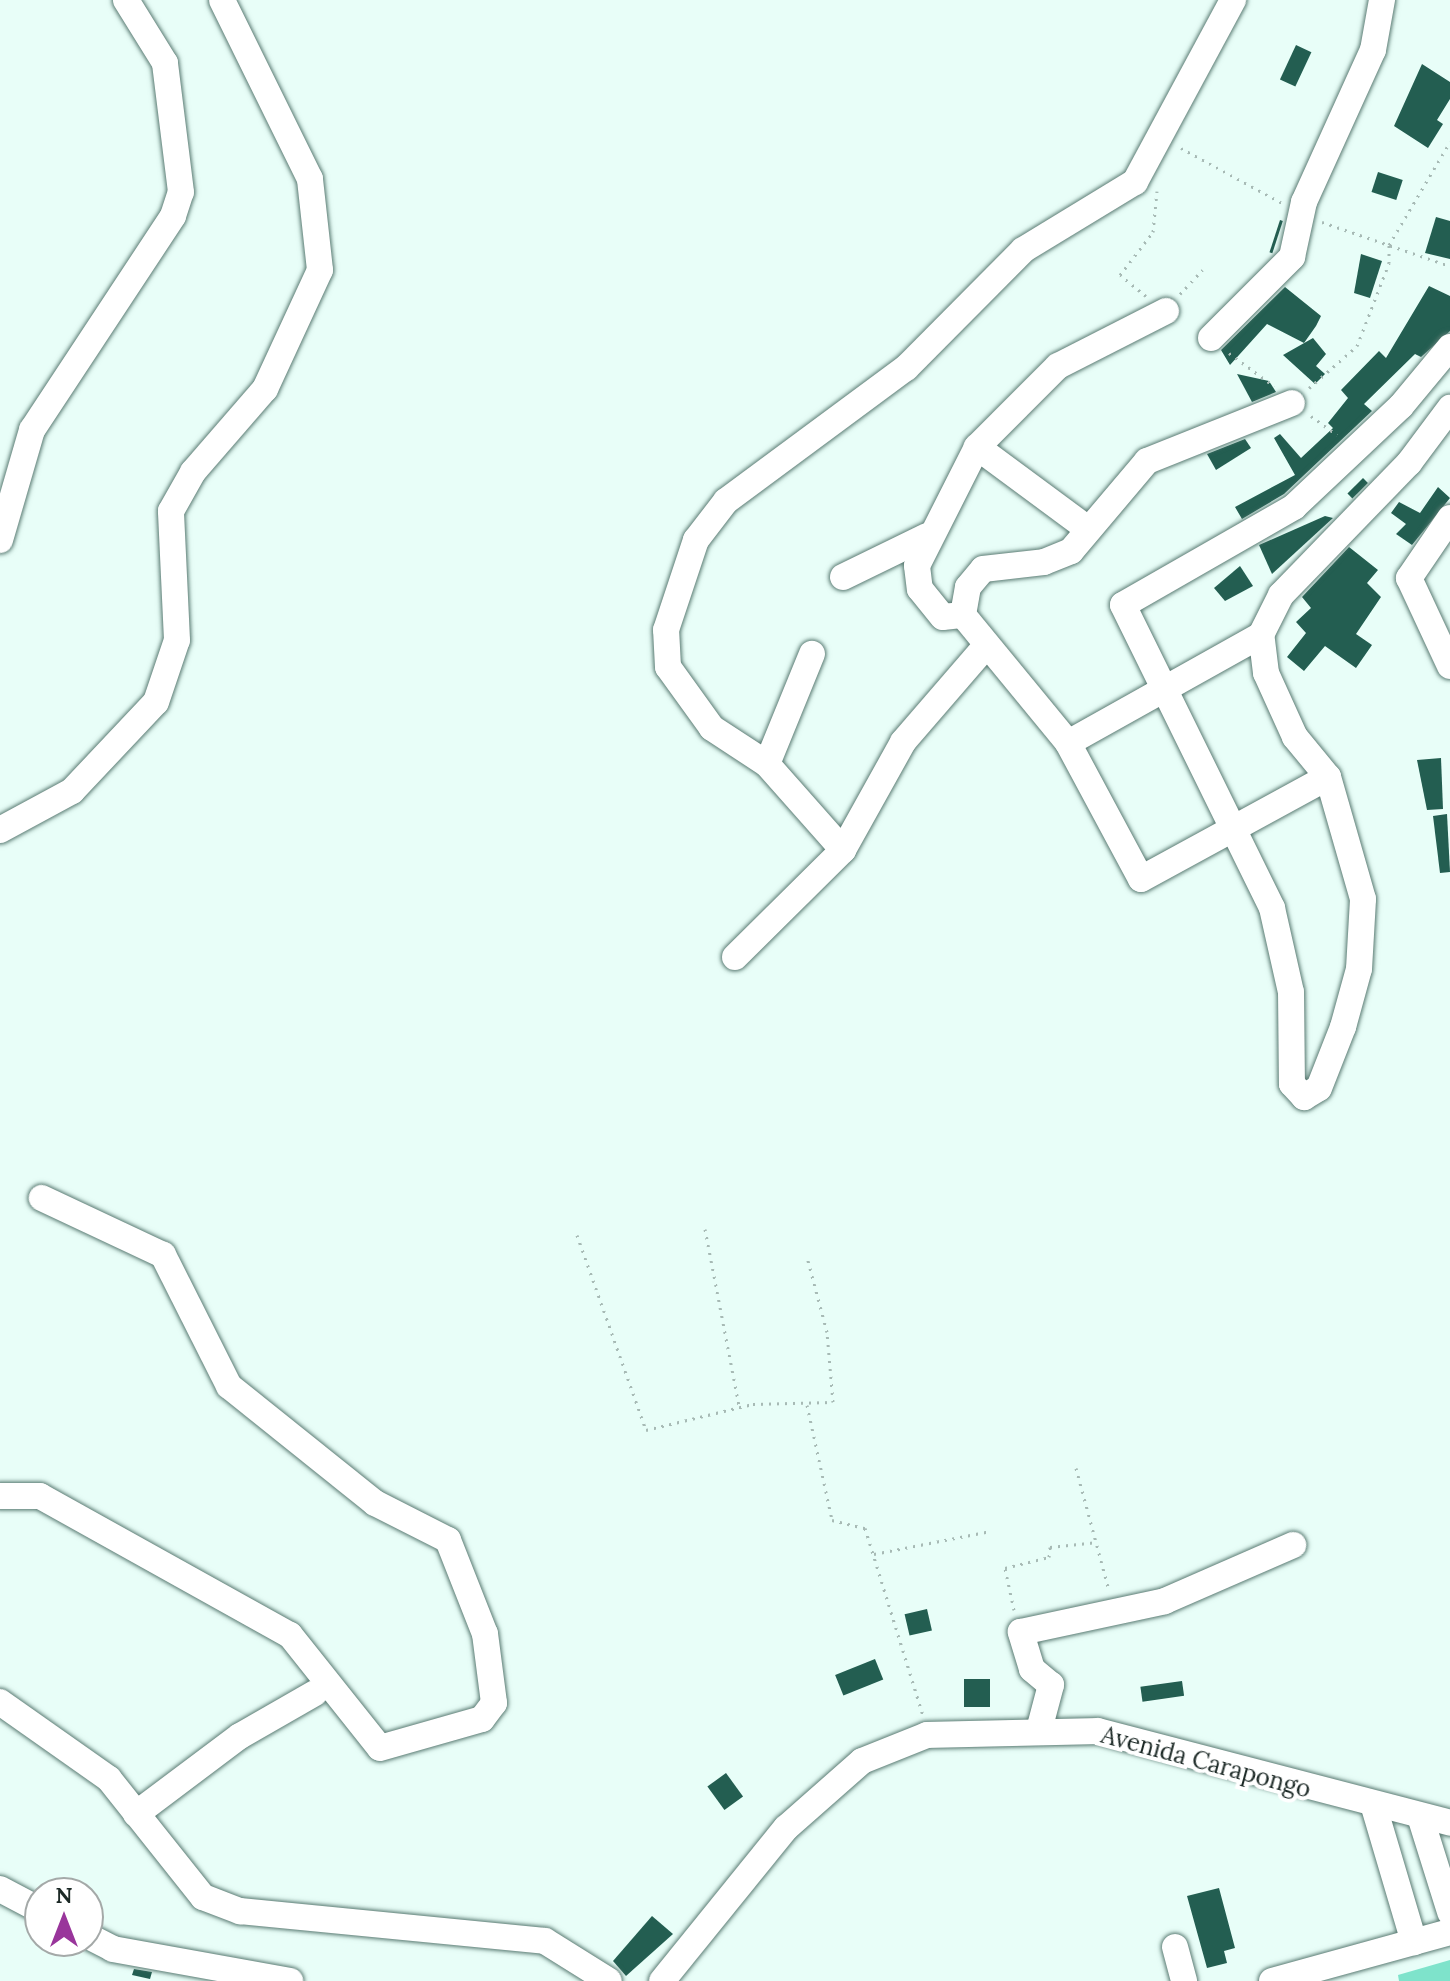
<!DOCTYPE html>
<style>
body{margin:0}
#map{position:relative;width:1450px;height:1981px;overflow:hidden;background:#e8fef8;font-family:Lora,serif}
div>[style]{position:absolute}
.green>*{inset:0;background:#7ee3cb}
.building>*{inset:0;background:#235e51;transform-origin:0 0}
.path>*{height:3px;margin-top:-1.5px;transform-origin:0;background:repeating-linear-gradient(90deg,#a7bab5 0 2px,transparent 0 8px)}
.roads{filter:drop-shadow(0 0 2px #5a7b73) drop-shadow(0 0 2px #5a7b73)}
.minor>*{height:26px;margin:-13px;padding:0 13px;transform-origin:13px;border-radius:13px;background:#fff}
span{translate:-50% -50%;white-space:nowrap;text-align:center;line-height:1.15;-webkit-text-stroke:8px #fff;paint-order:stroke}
.street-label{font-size:24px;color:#1c2926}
.north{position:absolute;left:24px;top:1877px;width:80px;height:80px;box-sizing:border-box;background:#fff;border:2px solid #a4a9a8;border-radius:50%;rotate:0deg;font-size:22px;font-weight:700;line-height:32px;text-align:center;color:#1c2926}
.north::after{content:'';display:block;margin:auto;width:28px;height:36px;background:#99359b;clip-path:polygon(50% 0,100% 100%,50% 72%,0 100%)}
</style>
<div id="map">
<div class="green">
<div style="clip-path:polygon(1450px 1960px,1450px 1981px,1399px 1981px,1398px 1975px)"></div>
</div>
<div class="building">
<div style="left:1296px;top:45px;width:17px;height:38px;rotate:25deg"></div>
<div style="clip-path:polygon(1422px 64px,1450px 82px,1450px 99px,1437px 120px,1443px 124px,1428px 148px,1394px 126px)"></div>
<div style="left:1378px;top:172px;width:26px;height:21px;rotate:18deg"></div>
<div style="clip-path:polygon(1436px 217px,1450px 221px,1450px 259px,1425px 253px)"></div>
<div style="left:1280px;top:220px;width:3px;height:34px;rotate:18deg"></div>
<div style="clip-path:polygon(1361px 254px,1382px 261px,1370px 298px,1354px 293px)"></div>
<div style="clip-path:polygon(1429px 286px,1450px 296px,1450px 331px,1421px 357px,1415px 354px,1364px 404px,1372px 411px,1284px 494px,1242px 519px,1235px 507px,1295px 475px,1274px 438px,1280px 434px,1301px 458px,1333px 428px,1328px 423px,1348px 398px,1341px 390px,1379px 351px,1386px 358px)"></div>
<div style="clip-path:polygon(1285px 287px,1321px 316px,1316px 326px,1304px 343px,1267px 324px,1230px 365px,1221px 350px)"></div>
<div style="clip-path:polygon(1313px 338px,1326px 354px,1316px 366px,1325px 374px,1315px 384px,1283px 355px)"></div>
<div style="clip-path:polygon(1237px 374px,1269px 381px,1276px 392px,1252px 402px)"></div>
<div style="clip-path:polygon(1245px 439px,1251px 448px,1216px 470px,1207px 454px)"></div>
<div style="left:1363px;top:478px;width:7px;height:22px;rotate:45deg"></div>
<div style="clip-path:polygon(1438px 487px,1450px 498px,1412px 545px,1396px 534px,1406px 524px,1391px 513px,1399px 502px,1420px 513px)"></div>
<div style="clip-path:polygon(1325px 516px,1333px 518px,1272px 574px,1259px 545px)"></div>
<div style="clip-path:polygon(1349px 547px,1378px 570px,1367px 583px,1381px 597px,1356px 634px,1372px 645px,1356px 668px,1325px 646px,1304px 671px,1287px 657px,1306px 633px,1296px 622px,1311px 608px,1302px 597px)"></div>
<div style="clip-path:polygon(1240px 566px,1253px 586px,1225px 601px,1214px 588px)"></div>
<div style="clip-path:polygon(1441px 758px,1443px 809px,1427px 810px,1417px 760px)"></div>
<div style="clip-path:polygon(1447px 814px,1450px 872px,1440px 873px,1433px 816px)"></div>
<div style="left:927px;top:1609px;width:22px;height:23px;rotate:77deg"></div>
<div style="left:875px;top:1659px;width:22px;height:43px;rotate:68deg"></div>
<div style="left:964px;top:1679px;width:26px;height:28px"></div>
<div style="left:1182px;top:1681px;width:15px;height:42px;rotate:82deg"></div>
<div style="left:726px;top:1773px;width:29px;height:23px;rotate:54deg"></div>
<div style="clip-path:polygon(1219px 1888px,1235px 1948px,1224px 1951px,1227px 1963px,1207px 1968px,1187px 1896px)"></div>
<div style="clip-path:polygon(652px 1916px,673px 1934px,626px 1976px,613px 1961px)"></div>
<div style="clip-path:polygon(134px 1969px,152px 1972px,150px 1979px,132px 1975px)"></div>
</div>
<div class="path">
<div style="left:1181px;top:148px;width:115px;rotate:28.6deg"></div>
<div style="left:1322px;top:222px;width:135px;rotate:19deg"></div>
<div style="left:1180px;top:294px;width:33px;rotate:-47deg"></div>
<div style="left:1146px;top:296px;width:33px;rotate:-141deg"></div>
<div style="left:1120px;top:275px;width:54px;rotate:-52.5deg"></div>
<div style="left:1153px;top:232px;width:41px;rotate:-84.4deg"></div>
<div style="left:1229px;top:353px;width:56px;rotate:36.3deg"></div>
<div style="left:1309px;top:388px;width:64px;rotate:-41.2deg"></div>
<div style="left:1357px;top:346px;width:89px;rotate:-68.9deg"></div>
<div style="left:1389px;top:263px;width:18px;rotate:-90deg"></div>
<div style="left:1389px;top:245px;width:120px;rotate:-59.4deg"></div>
<div style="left:1311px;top:416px;width:32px;rotate:36deg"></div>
<div style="left:705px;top:1229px;width:180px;rotate:79.1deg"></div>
<div style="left:577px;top:1235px;width:207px;rotate:70.5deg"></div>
<div style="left:646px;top:1430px;width:110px;rotate:-13.7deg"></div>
<div style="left:753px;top:1404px;width:80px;rotate:-1.4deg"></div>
<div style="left:833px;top:1402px;width:70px;rotate:-94.9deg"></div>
<div style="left:827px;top:1332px;width:78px;rotate:-104.9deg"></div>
<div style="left:807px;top:1405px;width:118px;rotate:77.7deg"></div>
<div style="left:832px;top:1520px;width:34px;rotate:14deg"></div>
<div style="left:865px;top:1528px;width:196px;rotate:72.8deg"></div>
<div style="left:1076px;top:1468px;width:126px;rotate:74.9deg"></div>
<div style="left:874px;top:1554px;width:119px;rotate:-11.1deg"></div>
<div style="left:1014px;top:1610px;width:43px;rotate:-102.1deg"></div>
<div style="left:1005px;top:1568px;width:45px;rotate:-14deg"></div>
<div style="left:1049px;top:1557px;width:10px;rotate:-84deg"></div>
<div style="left:1050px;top:1547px;width:48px;rotate:-5.9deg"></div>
</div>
<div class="roads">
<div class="minor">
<div style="left:1166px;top:311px;width:121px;rotate:153deg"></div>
<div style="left:1058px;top:366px;width:115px;rotate:135deg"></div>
<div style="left:977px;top:447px;width:133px;rotate:116.8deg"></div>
<div style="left:917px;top:566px;width:23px;rotate:83deg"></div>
<div style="left:920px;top:589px;width:36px;rotate:51deg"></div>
<div style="left:943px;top:617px;width:20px;rotate:-6deg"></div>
<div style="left:963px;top:615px;width:28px;rotate:-80deg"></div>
<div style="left:968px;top:587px;width:23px;rotate:-50deg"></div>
<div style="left:983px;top:569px;width:61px;rotate:-6.5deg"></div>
<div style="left:1044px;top:562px;width:29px;rotate:-22deg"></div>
<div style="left:1071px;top:551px;width:118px;rotate:-49.8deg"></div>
<div style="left:1147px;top:461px;width:156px;rotate:-21.8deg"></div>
<div style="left:1211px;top:338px;width:115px;rotate:-45deg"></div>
<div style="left:1292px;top:257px;width:56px;rotate:-77.7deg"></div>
<div style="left:1304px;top:202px;width:167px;rotate:-65.6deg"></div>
<div style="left:1373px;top:50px;width:51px;rotate:-79.8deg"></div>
<div style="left:1450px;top:347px;width:77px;rotate:129.7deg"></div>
<div style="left:1401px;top:406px;width:147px;rotate:136.7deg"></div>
<div style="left:1294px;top:507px;width:197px;rotate:150.2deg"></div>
<div style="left:1123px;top:605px;width:338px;rotate:63.8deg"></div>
<div style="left:1272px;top:908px;width:86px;rotate:77.3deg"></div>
<div style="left:1291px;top:992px;width:92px;rotate:89.4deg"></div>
<div style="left:1292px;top:1084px;width:18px;rotate:47deg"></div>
<div style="left:1304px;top:1097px;width:17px;rotate:-31deg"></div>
<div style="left:1319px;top:1088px;width:66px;rotate:-68.5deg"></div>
<div style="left:1343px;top:1027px;width:60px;rotate:-74.6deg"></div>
<div style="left:1359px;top:969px;width:70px;rotate:-86.7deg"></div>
<div style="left:1363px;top:899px;width:127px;rotate:-106deg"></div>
<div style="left:1328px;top:777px;width:52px;rotate:-129.5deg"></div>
<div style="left:1295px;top:737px;width:70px;rotate:-114.4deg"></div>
<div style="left:1266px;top:673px;width:38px;rotate:-97deg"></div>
<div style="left:1261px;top:635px;width:45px;rotate:-63.4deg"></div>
<div style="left:1281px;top:595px;width:184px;rotate:-45.9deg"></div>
<div style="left:1409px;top:463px;width:69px;rotate:-53.3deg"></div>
<div style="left:977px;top:447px;width:138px;rotate:36.5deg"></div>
<div style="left:1450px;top:518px;width:73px;rotate:124.3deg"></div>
<div style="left:1409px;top:578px;width:97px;rotate:65deg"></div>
<div style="left:0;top:540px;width:115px;rotate:-73.8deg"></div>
<div style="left:32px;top:430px;width:256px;rotate:-56.6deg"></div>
<div style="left:173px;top:216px;width:25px;rotate:-72deg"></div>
<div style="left:181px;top:192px;width:130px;rotate:-97.1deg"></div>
<div style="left:165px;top:63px;width:74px;rotate:-121.8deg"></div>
<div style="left:843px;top:577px;width:93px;rotate:-26deg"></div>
<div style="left:963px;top:615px;width:166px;rotate:50.6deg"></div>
<div style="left:1068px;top:743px;width:154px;rotate:61.8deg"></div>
<div style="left:1141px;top:879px;width:213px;rotate:-28.6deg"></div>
<div style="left:1068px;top:743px;width:221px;rotate:-29.2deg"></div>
<div style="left:767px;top:764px;width:119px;rotate:-67.8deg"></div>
<div style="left:0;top:830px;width:82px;rotate:-28.4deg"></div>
<div style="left:72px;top:791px;width:122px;rotate:-46.7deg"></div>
<div style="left:156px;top:702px;width:65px;rotate:-71.3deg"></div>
<div style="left:177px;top:640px;width:129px;rotate:-92.7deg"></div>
<div style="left:171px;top:511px;width:45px;rotate:-60.6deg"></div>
<div style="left:193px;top:472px;width:110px;rotate:-49.1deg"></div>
<div style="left:265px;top:389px;width:131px;rotate:-65.2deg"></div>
<div style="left:320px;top:270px;width:92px;rotate:-96.3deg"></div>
<div style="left:310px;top:179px;width:199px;rotate:-116.2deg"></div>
<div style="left:843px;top:850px;width:115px;rotate:-131.5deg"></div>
<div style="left:767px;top:764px;width:66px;rotate:-146.8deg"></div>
<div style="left:712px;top:728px;width:75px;rotate:-125.8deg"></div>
<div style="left:668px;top:667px;width:37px;rotate:-93deg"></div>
<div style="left:666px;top:630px;width:95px;rotate:-71.6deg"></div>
<div style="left:696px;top:540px;width:49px;rotate:-52.4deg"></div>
<div style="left:726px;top:501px;width:224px;rotate:-36.5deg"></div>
<div style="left:906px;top:368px;width:166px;rotate:-45.2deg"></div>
<div style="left:1023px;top:250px;width:131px;rotate:-31.3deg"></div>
<div style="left:1135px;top:182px;width:207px;rotate:-61.7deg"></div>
<div style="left:735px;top:957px;width:152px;rotate:-44.7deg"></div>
<div style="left:843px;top:850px;width:124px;rotate:-60.9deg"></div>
<div style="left:903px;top:742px;width:125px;rotate:-49.2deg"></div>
<div style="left:0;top:1496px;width:40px"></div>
<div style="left:40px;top:1496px;width:286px;rotate:29.1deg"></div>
<div style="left:290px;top:1635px;width:144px;rotate:51.5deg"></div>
<div style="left:380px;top:1748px;width:106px;rotate:-15.9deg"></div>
<div style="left:482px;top:1719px;width:20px;rotate:-53deg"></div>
<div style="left:494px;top:1703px;width:70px;rotate:-97.4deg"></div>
<div style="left:485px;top:1634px;width:101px;rotate:-111.5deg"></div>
<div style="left:448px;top:1540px;width:82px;rotate:-153.1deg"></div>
<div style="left:375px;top:1503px;width:187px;rotate:-141.3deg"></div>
<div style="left:229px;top:1386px;width:147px;rotate:-116.7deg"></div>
<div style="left:163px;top:1255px;width:134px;rotate:-154.8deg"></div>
<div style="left:0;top:1702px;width:133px;rotate:35.2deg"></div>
<div style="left:109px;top:1779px;width:151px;rotate:51.5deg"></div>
<div style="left:203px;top:1897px;width:40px;rotate:21deg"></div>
<div style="left:240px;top:1911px;width:306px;rotate:5.6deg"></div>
<div style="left:545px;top:1941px;width:75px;rotate:32deg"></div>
<div style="left:1039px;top:1730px;width:47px;rotate:-75.1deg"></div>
<div style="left:1051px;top:1685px;width:25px;rotate:-140deg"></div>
<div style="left:1032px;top:1669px;width:39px;rotate:-107deg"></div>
<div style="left:1021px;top:1632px;width:147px;rotate:-12.1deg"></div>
<div style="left:1165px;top:1601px;width:140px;rotate:-23.6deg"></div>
<div style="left:1374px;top:1807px;width:141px;rotate:73.5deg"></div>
<div style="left:136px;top:1814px;width:130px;rotate:-36.9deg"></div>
<div style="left:240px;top:1736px;width:86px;rotate:-29.8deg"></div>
<div style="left:1420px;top:1816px;width:101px;rotate:72.6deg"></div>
<div style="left:0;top:1889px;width:45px;rotate:27.7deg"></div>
<div style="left:88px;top:1936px;width:28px;rotate:27deg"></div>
<div style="left:113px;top:1949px;width:180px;rotate:10.2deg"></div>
<div style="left:1175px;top:1947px;width:35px;rotate:75deg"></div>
<div style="left:662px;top:1981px;width:197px;rotate:-51deg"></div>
<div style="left:786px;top:1828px;width:101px;rotate:-41.4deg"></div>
<div style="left:862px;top:1761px;width:70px;rotate:-21.8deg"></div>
<div style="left:927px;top:1735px;width:171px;rotate:-1.3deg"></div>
<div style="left:1098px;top:1731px;width:364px;rotate:14.6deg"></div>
<div style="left:1272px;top:1981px;width:185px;rotate:-15.4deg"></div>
</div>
</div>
<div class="street-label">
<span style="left:1206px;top:1762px;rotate:15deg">Avenida Carapongo</span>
</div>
<div class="north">N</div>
</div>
